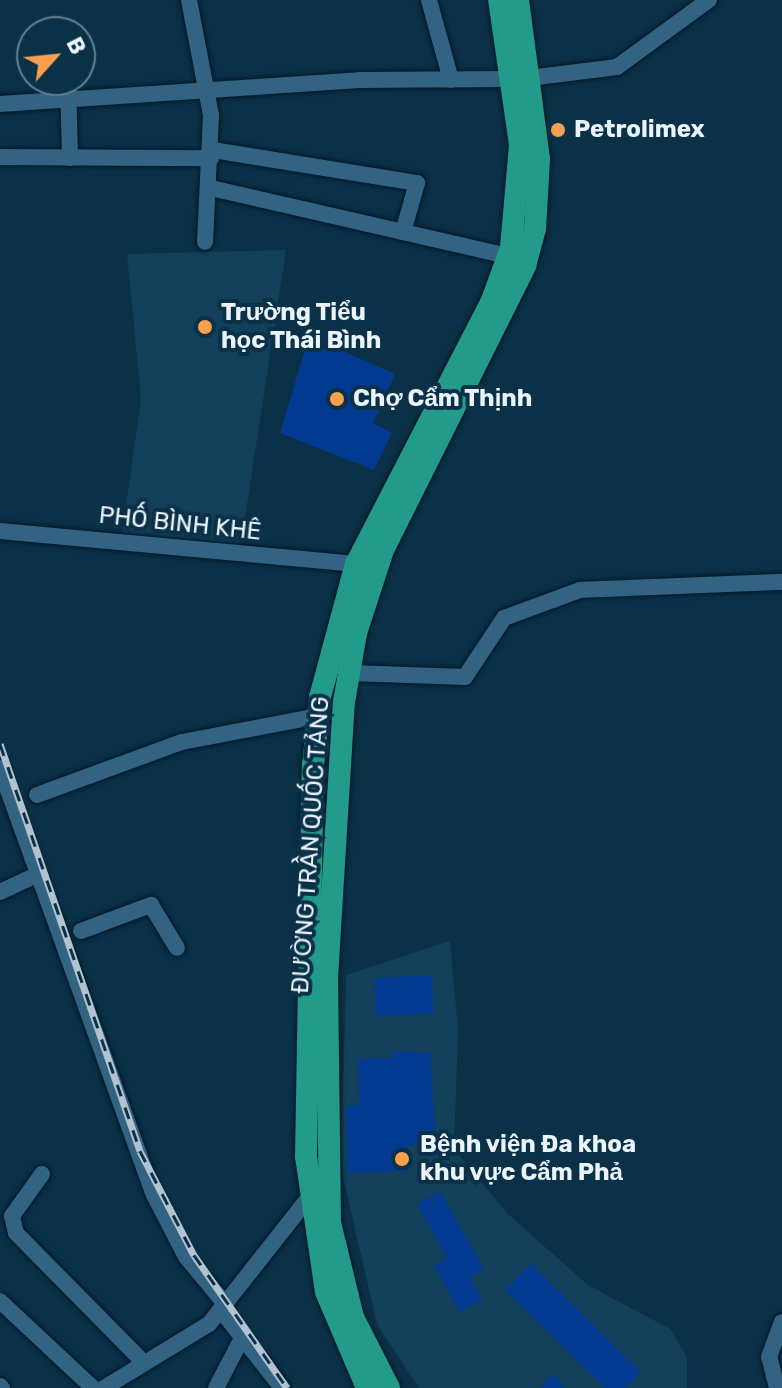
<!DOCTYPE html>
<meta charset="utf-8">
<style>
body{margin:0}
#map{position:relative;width:782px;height:1388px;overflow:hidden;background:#0b3148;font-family:Rubik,sans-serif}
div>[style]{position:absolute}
.built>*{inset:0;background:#123f59}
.building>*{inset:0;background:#033a91;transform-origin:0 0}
.roads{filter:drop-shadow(0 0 2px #011828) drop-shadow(0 0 2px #011828)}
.minor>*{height:16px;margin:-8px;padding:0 8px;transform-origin:8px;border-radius:8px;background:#336383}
.highway>*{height:22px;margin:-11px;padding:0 11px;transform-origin:11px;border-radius:11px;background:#229b8a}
.rail>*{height:7px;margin-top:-3.5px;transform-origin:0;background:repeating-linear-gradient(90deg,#0b3148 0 12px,#b2c3cf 0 24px);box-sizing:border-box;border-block:2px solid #b2c3cf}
.dots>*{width:22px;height:22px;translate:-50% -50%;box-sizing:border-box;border:4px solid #0b3148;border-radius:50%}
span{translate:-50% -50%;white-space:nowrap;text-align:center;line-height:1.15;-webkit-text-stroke:8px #0b3148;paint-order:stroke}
.poi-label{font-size:24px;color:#eaf4fc;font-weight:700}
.left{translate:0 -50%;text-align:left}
.street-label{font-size:24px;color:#eaf4fc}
.north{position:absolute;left:16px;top:16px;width:80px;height:80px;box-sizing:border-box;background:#0b3148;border:2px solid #647f90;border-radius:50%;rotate:63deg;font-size:22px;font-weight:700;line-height:32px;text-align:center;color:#eaf4fc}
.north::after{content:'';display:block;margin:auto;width:28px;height:36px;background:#f99f4d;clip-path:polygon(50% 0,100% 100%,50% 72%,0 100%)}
</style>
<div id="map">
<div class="built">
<div style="clip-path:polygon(286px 250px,241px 544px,122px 534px,141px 399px,127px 254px)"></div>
<div style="clip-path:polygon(450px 941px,458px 1029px,454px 1149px,507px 1213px,588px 1285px,670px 1329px,687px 1357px,687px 1388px,419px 1388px,377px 1324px,341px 1168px,346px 975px)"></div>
</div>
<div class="building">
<div style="clip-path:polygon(309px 336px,395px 374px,373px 423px,392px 433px,374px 470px,280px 433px)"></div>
<div style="left:432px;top:975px;width:38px;height:58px;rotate:87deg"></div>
<div style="clip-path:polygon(394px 1051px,430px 1053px,436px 1144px,407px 1145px,408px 1171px,348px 1173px,346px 1106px,359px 1105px,358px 1059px,394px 1058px)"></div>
<div style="clip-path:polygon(440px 1191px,484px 1269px,470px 1278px,482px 1300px,460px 1312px,434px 1266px,447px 1258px,417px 1204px)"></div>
<div style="clip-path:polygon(531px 1264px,641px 1372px,625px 1388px,605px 1388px,505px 1290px)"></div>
<div style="clip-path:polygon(554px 1375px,565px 1388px,539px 1388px)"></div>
</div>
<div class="roads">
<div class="minor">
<div style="left:189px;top:0;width:117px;rotate:79.2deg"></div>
<div style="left:211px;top:115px;width:127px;rotate:92.7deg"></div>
<div style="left:429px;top:0;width:83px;rotate:74.6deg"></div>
<div style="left:529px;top:78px;width:89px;rotate:-7.1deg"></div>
<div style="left:617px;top:67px;width:114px;rotate:-36.1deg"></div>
<div style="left:68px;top:80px;width:78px;rotate:88.5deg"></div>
<div style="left:0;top:104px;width:360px;rotate:-3.8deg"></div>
<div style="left:359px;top:80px;width:153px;rotate:-0.4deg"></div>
<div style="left:213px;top:150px;width:207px;rotate:9.2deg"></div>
<div style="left:417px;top:183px;width:51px;rotate:105.9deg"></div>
<div style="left:0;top:157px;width:211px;rotate:0.3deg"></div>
<div style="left:211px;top:188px;width:305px;rotate:12.9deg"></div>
<div style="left:0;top:531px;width:358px;rotate:5.3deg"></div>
<div style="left:350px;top:673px;width:115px;rotate:2deg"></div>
<div style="left:465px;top:677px;width:71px;rotate:-56.5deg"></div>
<div style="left:504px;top:618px;width:81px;rotate:-20.2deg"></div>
<div style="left:580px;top:590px;width:202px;rotate:-2.3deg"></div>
<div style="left:0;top:768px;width:454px;rotate:70.2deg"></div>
<div style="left:154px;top:1195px;width:70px;rotate:62.7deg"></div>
<div style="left:186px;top:1257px;width:61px;rotate:50.3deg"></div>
<div style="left:225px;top:1304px;width:14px;rotate:82deg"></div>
<div style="left:227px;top:1318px;width:89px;rotate:51.8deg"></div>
<div style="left:37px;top:795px;width:154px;rotate:-20.1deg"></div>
<div style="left:182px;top:742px;width:138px;rotate:-10.8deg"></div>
<div style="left:0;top:892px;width:40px;rotate:-25deg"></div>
<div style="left:81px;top:931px;width:75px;rotate:-20.4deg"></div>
<div style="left:151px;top:905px;width:50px;rotate:58.8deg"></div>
<div style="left:42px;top:1174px;width:52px;rotate:125.5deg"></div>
<div style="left:12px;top:1216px;width:17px;rotate:77deg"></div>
<div style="left:16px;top:1233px;width:182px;rotate:45.4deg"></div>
<div style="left:0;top:1301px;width:127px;rotate:43.1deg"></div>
<div style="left:0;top:1386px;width:3px;rotate:45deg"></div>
<div style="left:104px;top:1388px;width:123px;rotate:-31.4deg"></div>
<div style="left:209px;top:1324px;width:163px;rotate:-51.7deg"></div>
<div style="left:216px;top:1388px;width:56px;rotate:-62.5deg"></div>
<div style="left:777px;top:1388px;width:32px;rotate:-104deg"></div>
<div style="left:769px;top:1357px;width:37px;rotate:-70deg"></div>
</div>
<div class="highway">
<div style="left:367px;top:1388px;width:104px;rotate:-113.1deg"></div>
<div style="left:326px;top:1292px;width:137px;rotate:-98.4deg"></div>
<div style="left:306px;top:1156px;width:390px;rotate:-89deg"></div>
<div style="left:313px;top:766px;width:69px;rotate:-84.2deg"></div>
<div style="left:320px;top:697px;width:138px;rotate:-74.9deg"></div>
<div style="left:356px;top:564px;width:294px;rotate:-62.7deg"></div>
<div style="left:491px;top:303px;width:59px;rotate:-70deg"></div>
<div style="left:511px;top:248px;width:103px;rotate:-85deg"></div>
<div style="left:520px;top:145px;width:147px;rotate:-98.2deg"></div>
<div style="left:389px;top:1388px;width:80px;rotate:-116.9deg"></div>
<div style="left:353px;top:1317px;width:97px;rotate:-103.7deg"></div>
<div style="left:330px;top:1223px;width:245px;rotate:-90.7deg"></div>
<div style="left:327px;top:978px;width:277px;rotate:-86.5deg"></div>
<div style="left:344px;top:702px;width:70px;rotate:-80.1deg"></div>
<div style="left:356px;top:633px;width:87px;rotate:-72deg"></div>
<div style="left:383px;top:550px;width:318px;rotate:-63.4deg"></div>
<div style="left:525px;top:266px;width:38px;rotate:-75deg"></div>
<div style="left:535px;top:229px;width:70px;rotate:-86.7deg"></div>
<div style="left:539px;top:159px;width:160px;rotate:-97.5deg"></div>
</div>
</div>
<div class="rail">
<div style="left:0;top:744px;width:430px;rotate:71deg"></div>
<div style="left:140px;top:1151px;width:117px;rotate:62.6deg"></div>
<div style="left:194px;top:1255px;width:162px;rotate:55deg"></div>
</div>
<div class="dots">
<div style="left:558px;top:130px;background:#f99f4d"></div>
<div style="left:205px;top:327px;background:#f99f4d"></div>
<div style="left:337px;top:399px;background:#f99f4d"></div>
<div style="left:402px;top:1159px;background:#f99f4d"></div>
</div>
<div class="poi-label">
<span class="left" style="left:574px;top:130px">Petrolimex</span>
<span class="left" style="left:221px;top:327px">Trường Tiểu<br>học Thái Bình</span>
<span class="left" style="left:353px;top:399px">Chợ Cẩm Thịnh</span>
<span class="left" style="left:420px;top:1159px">Bệnh viện Đa khoa<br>khu vực Cẩm Phả</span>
</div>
<div class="street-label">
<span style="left:180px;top:524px;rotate:6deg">PHỐ BÌNH KHÊ</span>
<span style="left:311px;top:845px;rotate:-86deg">ĐƯỜNG TRẦN QUỐC TẢNG</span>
</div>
<div class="north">B</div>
</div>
